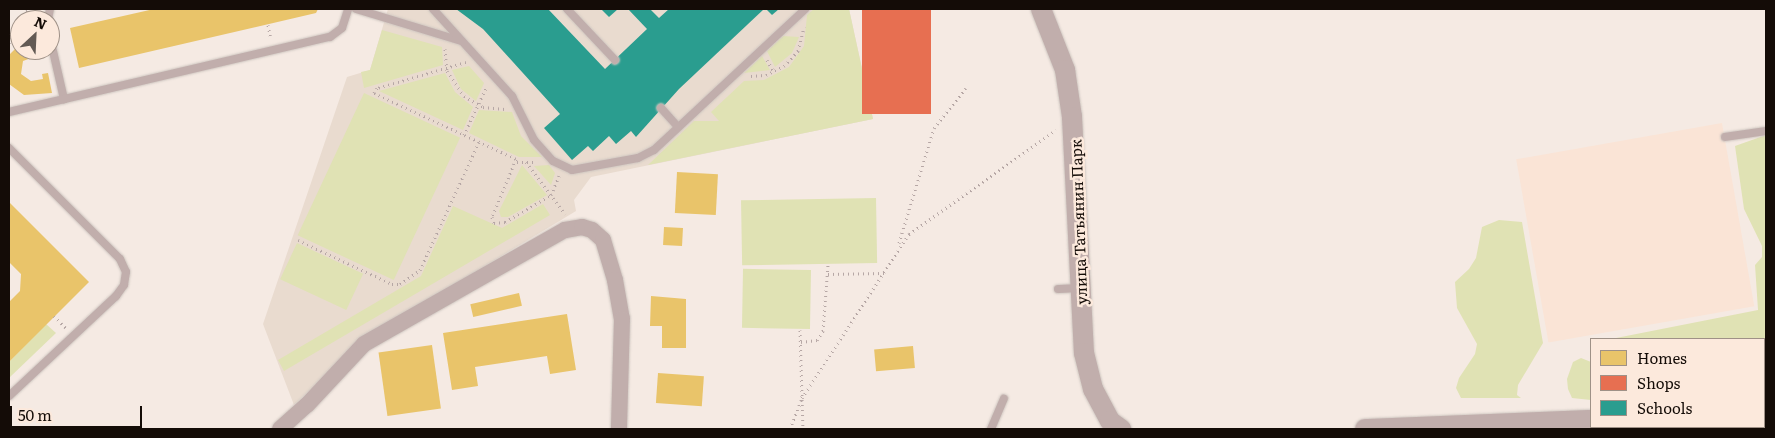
<!DOCTYPE html>
<meta charset="utf-8">
<style>
body{margin:0}
#map{position:relative;width:1775px;height:438px;overflow:hidden;background:#f5eae3;font-family:Literata,serif}
div>[style]{position:absolute}
.built>*{inset:0;background:#fae4d6;transform-origin:0 0}
.education>*{inset:0;background:#e9dbcf}
.green>*{inset:0;background:#e0e2b4;transform-origin:0 0}
.homes>*{inset:0;background:#e9c46a;transform-origin:0 0}
.shops>*{inset:0;background:#e76f51;transform-origin:0 0}
.schools>*{inset:0;background:#2a9d8f}
.path>*{height:3px;margin-top:-1.5px;transform-origin:0;background:repeating-linear-gradient(90deg,#b6a7a5 0 1px,transparent 0 5px)}
.roads{filter:drop-shadow(0 0 1px #cfc7c1) drop-shadow(0 0 1px #cfc7c1)}
.service>*{height:8px;margin:-4px;padding:0 4px;transform-origin:4px;border-radius:4px;background:#c1aeac}
.minor>*{height:16px;margin:-8px;padding:0 8px;transform-origin:8px;border-radius:8px;background:#c1aeac}
.tertiary>*{height:20px;margin:-10px;padding:0 10px;transform-origin:10px;border-radius:10px;background:#c1aeac}
span{translate:-50% -50%;white-space:nowrap;text-align:center;line-height:1.15;-webkit-text-stroke:5px #fce9dc;paint-order:stroke}
.street-label{font-size:15px;color:#140c07}
.frame{position:absolute;inset:0;border:10px solid #140c07;pointer-events:none}
.legend{position:absolute;left:1590px;top:338px;width:175px;height:90px;box-sizing:border-box;background:#fce9dc;border:1px solid #9f9187;margin:0;padding:6px 9px;list-style:none;font-size:15px;color:#140c07}
.legend li{display:flex;align-items:center;gap:10px;height:25px}
.legend b{width:25px;border:1px solid #9f9187}
.north{position:absolute;left:10px;top:10px;width:50px;height:50px;box-sizing:border-box;background:#fce9dc;border:1px solid #9f9187;border-radius:50%;rotate:25deg;font-size:14px;font-weight:700;line-height:20px;text-align:center;color:#140c07}
.north::after{content:'';display:block;margin:auto;width:18px;height:22px;background:#635a54;clip-path:polygon(50% 0,100% 100%,50% 72%,0 100%)}
.scale{position:absolute;left:10px;top:406px;width:132px;height:22px;box-sizing:border-box;border:2px solid #140c07;border-top:0;padding-left:6px;font-size:15px;line-height:18px;white-space:nowrap;color:#140c07;-webkit-text-stroke:4px #fce9dc;paint-order:stroke}
</style>
<div id="map">
<div class="built">
<div style="left:1722px;top:123px;width:186px;height:209px;rotate:80deg"></div>
</div>
<div class="education">
<div style="clip-path:polygon(388px 9px,849px 9px,873px 119px,591px 177px,574px 200px,576px 211px,362px 340px,294px 405px,263px 324px,347px 77px,370px 70px)"></div>
</div>
<div class="green">
<div style="clip-path:polygon(814px 9px,849px 9px,873px 119px,648px 165px,694px 121px,719px 121px,711px 112px,744px 81px,764px 80px,789px 67px,804px 46px,807px 15px)"></div>
<div style="clip-path:polygon(382px 30px,442px 47px,443px 65px,364px 88px,361px 72px,370px 70px)"></div>
<div style="clip-path:polygon(783px 36px,799px 37px,792px 53px,775px 67px,767px 51px)"></div>
<div style="clip-path:polygon(762px 56px,770px 70px,744px 73px)"></div>
<div style="clip-path:polygon(469px 66px,484px 83px,476px 101px,461px 89px,452px 70px)"></div>
<div style="clip-path:polygon(445px 73px,455px 92px,473px 107px,463px 130px,379px 91px)"></div>
<div style="left:364px;top:93px;width:106px;height:157px;rotate:25deg"></div>
<div style="clip-path:polygon(479px 110px,512px 112px,521px 136px,542px 157px,519px 157px,469px 133px)"></div>
<div style="clip-path:polygon(1766px 135px,1766px 370px,1764px 370px,1764px 339px,1611px 339px,1758px 310px,1755px 265px,1762px 257px,1762px 246px,1744px 209px,1735px 146px)"></div>
<div style="clip-path:polygon(522px 165px,547px 195px,508px 217px,501px 217px,499px 211px)"></div>
<div style="clip-path:polygon(549px 165px,555px 173px,551px 185px,534px 166px)"></div>
<div style="left:876px;top:198px;width:65px;height:135px;rotate:89deg"></div>
<div style="clip-path:polygon(543px 204px,550px 215px,284px 371px,278px 360px,421px 276px,453px 206px,502px 228px)"></div>
<div style="clip-path:polygon(1499px 220px,1522px 222px,1543px 343px,1518px 385px,1517px 395px,1521px 398px,1461px 398px,1456px 388px,1459px 378px,1475px 354px,1477px 344px,1457px 308px,1455px 282px,1469px 269px,1476px 258px,1482px 227px)"></div>
<div style="left:297px;top:243px;width:73px;height:40px;rotate:25deg"></div>
<div style="left:811px;top:270px;width:59px;height:68px;rotate:91deg"></div>
<div style="clip-path:polygon(46px 324px,56px 333px,9px 378px,9px 362px)"></div>
<div style="clip-path:polygon(1581px 358px,1591px 362px,1591px 400px,1572px 398px,1568px 389px,1567px 379px,1573px 362px)"></div>
</div>
<div class="homes">
<div style="clip-path:polygon(154px 9px,318px 9px,316px 13px,79px 68px,70px 28px)"></div>
<div style="clip-path:polygon(20px 44px,20px 50px,33px 50px,34px 57px,23px 61px,21px 74px,31px 81px,43px 79px,42px 74px,48px 73px,52px 93px,24px 95px,9px 84px,9px 55px)"></div>
<div style="left:677px;top:172px;width:41px;height:41px;rotate:3deg"></div>
<div style="clip-path:polygon(9px 202px,89px 282px,9px 362px,9px 302px,20px 291px,21px 274px,9px 262px)"></div>
<div style="left:664px;top:227px;width:19px;height:18px;rotate:3deg"></div>
<div style="left:519px;top:293px;width:13px;height:50px;rotate:77deg"></div>
<div style="clip-path:polygon(651px 296px,686px 299px,686px 348px,662px 348px,662px 326px,650px 326px)"></div>
<div style="clip-path:polygon(567px 314px,576px 370px,550px 374px,547px 356px,475px 367px,478px 386px,452px 390px,443px 333px)"></div>
<div style="left:432px;top:345px;width:64px;height:54px;rotate:82deg"></div>
<div style="left:913px;top:346px;width:22px;height:39px;rotate:85deg"></div>
<div style="left:658px;top:373px;width:46px;height:30px;rotate:4deg"></div>
</div>
<div class="shops">
<div style="left:862px;top:9px;width:69px;height:105px"></div>
</div>
<div class="schools">
<div style="clip-path:polygon(456px 9px,548px 9px,605px 69px,647px 29px,628px 9px,650px 9px,659px 18px,669px 9px,764px 9px,679px 89px,636px 137px,631px 131px,616px 144px,609px 136px,593px 151px,588px 146px,572px 160px,544px 128px,560px 114px,483px 29px)"></div>
<div style="clip-path:polygon(601px 9px,618px 9px,609px 17px)"></div>
<div style="clip-path:polygon(766px 9px,779px 9px,772px 15px)"></div>
</div>
<div class="path">
<div style="left:22px;top:20px;width:13px;rotate:-61deg"></div>
<div style="left:268px;top:25px;width:14px;rotate:78deg"></div>
<div style="left:9px;top:43px;width:23px;rotate:-61deg"></div>
<div style="left:445px;top:49px;width:22px;rotate:85deg"></div>
<div style="left:447px;top:71px;width:30px;rotate:56deg"></div>
<div style="left:464px;top:96px;width:22px;rotate:30deg"></div>
<div style="left:483px;top:107px;width:22px;rotate:5deg"></div>
<div style="left:767px;top:60px;width:14px;rotate:60deg"></div>
<div style="left:466px;top:62px;width:93px;rotate:163.7deg"></div>
<div style="left:377px;top:88px;width:6px;rotate:121deg"></div>
<div style="left:374px;top:93px;width:157px;rotate:24.9deg"></div>
<div style="left:516px;top:159px;width:63px;rotate:112.5deg"></div>
<div style="left:492px;top:217px;width:6px;rotate:72deg"></div>
<div style="left:494px;top:223px;width:11px;rotate:-5deg"></div>
<div style="left:505px;top:222px;width:53px;rotate:-30.4deg"></div>
<div style="left:551px;top:195px;width:21px;rotate:-67deg"></div>
<div style="left:751px;top:76px;width:15px;rotate:-4deg"></div>
<div style="left:766px;top:75px;width:20px;rotate:-27deg"></div>
<div style="left:784px;top:66px;width:21px;rotate:-47deg"></div>
<div style="left:798px;top:51px;width:25px;rotate:-76deg"></div>
<div style="left:464px;top:135px;width:54px;rotate:-64.9deg"></div>
<div style="left:517px;top:162px;width:20px"></div>
<div style="left:526px;top:162px;width:65px;rotate:53.1deg"></div>
<div style="left:298px;top:240px;width:104px;rotate:25.1deg"></div>
<div style="left:392px;top:284px;width:8px"></div>
<div style="left:400px;top:284px;width:24px;rotate:-35deg"></div>
<div style="left:420px;top:270px;width:141px;rotate:-65.3deg"></div>
<div style="left:899px;top:243px;width:120px;rotate:-73.1deg"></div>
<div style="left:934px;top:128px;width:51px;rotate:-51.3deg"></div>
<div style="left:828px;top:274px;width:56px;rotate:-1deg"></div>
<div style="left:54px;top:316px;width:17px;rotate:45deg"></div>
<div style="left:800px;top:330px;width:99px;rotate:88.3deg"></div>
<div style="left:801px;top:342px;width:16px;rotate:-7deg"></div>
<div style="left:817px;top:340px;width:11px;rotate:-56deg"></div>
<div style="left:823px;top:331px;width:67px;rotate:-85.7deg"></div>
<div style="left:790px;top:429px;width:33px;rotate:-69deg"></div>
<div style="left:802px;top:398px;width:196px;rotate:-56.9deg"></div>
<div style="left:909px;top:234px;width:180px;rotate:-35.3deg"></div>
</div>
<div class="roads">
<div class="service">
<div style="left:356px;top:9px;width:110px;rotate:16.9deg"></div>
<div style="left:433px;top:9px;width:118px;rotate:47.8deg"></div>
<div style="left:512px;top:96px;width:49px;rotate:63.4deg"></div>
<div style="left:534px;top:140px;width:28px;rotate:48deg"></div>
<div style="left:553px;top:161px;width:21px;rotate:25deg"></div>
<div style="left:572px;top:170px;width:67px;rotate:-10.3deg"></div>
<div style="left:638px;top:158px;width:18px;rotate:-27deg"></div>
<div style="left:654px;top:150px;width:207px;rotate:-43deg"></div>
<div style="left:567px;top:9px;width:70px;rotate:46.7deg"></div>
<div style="left:48px;top:20px;width:11px;rotate:-80deg"></div>
<div style="left:50px;top:38px;width:63px;rotate:77.1deg"></div>
<div style="left:661px;top:108px;width:25px;rotate:48deg"></div>
<div style="left:9px;top:112px;width:330px;rotate:-13.2deg"></div>
<div style="left:330px;top:37px;width:15px;rotate:-37deg"></div>
<div style="left:342px;top:28px;width:20px;rotate:-72deg"></div>
<div style="left:1725px;top:137px;width:41px;rotate:-8.3deg"></div>
<div style="left:9px;top:148px;width:157px;rotate:45deg"></div>
<div style="left:120px;top:259px;width:14px;rotate:65deg"></div>
<div style="left:126px;top:272px;width:13px;rotate:99deg"></div>
<div style="left:124px;top:285px;width:14px;rotate:126deg"></div>
<div style="left:116px;top:296px;width:146px;rotate:136.9deg"></div>
<div style="left:1058px;top:289px;width:22px;rotate:-3deg"></div>
<div style="left:991px;top:429px;width:33px;rotate:-67deg"></div>
</div>
<div class="minor">
<div style="left:280px;top:429px;width:36px;rotate:-42deg"></div>
<div style="left:307px;top:405px;width:83px;rotate:-46.9deg"></div>
<div style="left:364px;top:344px;width:231px;rotate:-29.6deg"></div>
<div style="left:565px;top:230px;width:17px;rotate:-10deg"></div>
<div style="left:582px;top:227px;width:10px;rotate:17deg"></div>
<div style="left:592px;top:230px;width:15px;rotate:42deg"></div>
<div style="left:603px;top:240px;width:42px;rotate:73.3deg"></div>
<div style="left:615px;top:280px;width:40px;rotate:80deg"></div>
<div style="left:622px;top:319px;width:110px;rotate:91.6deg"></div>
</div>
<div class="tertiary">
<div style="left:1041px;top:9px;width:66px;rotate:68.5deg"></div>
<div style="left:1065px;top:70px;width:48px;rotate:81.5deg"></div>
<div style="left:1072px;top:117px;width:236px;rotate:87.1deg"></div>
<div style="left:1084px;top:353px;width:37px;rotate:76deg"></div>
<div style="left:1093px;top:389px;width:36px;rotate:62deg"></div>
<div style="left:1110px;top:421px;width:14px;rotate:36deg"></div>
<div style="left:1764px;top:389px;width:2px;rotate:-27deg"></div>
<div style="left:1365px;top:429px;width:226px;rotate:-2.3deg"></div>
</div>
</div>
<div class="street-label">
<span style="left:1078px;top:222px;rotate:-92deg">улица Татьянин Парк</span>
</div>
<div class="frame"></div>
<ul class="legend">
<li><b style="height:14px;background:#e9c46a"></b>Homes</li>
<li><b style="height:14px;background:#e76f51"></b>Shops</li>
<li><b style="height:14px;background:#2a9d8f"></b>Schools</li>
</ul>
<div class="north">N</div>
<div class="scale">50 m</div>
</div>
